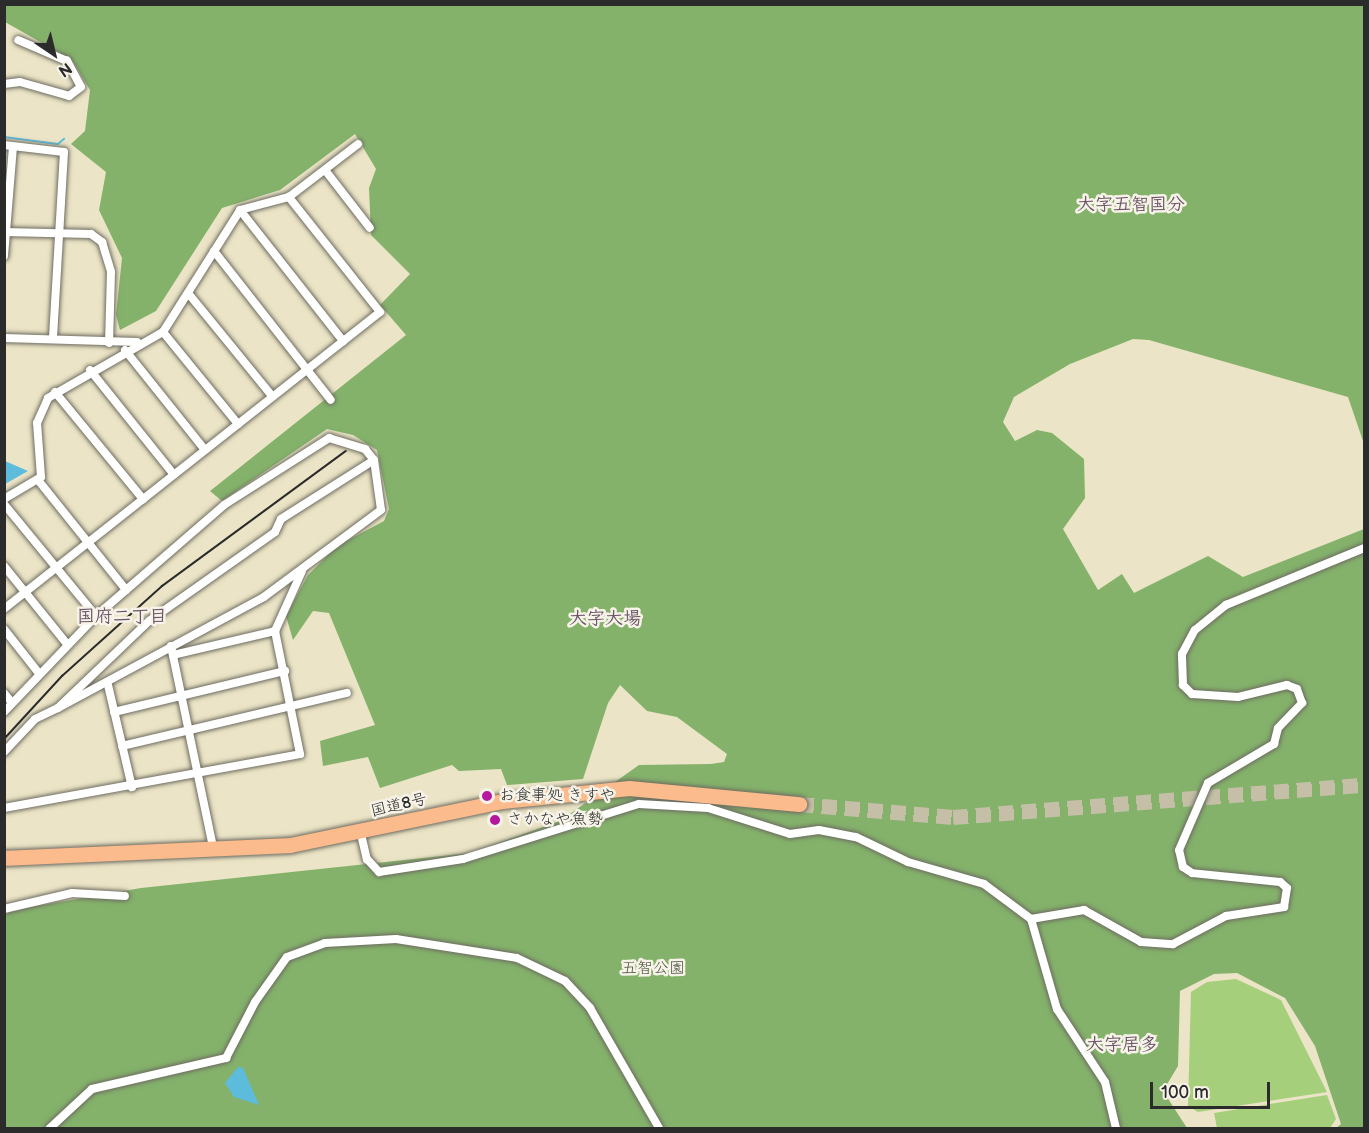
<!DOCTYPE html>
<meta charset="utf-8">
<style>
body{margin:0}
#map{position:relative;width:1369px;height:1133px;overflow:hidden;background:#ebe4c6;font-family:"Balsamiq Sans","Klee One",sans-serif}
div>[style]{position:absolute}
.green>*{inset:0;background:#a5cf7b}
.forest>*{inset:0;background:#84b26b}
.water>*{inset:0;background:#5dbcdc}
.stream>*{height:2px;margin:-1px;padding:0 1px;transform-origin:1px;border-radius:1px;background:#5dbcdc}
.highway-tunnel>*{height:15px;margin-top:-7.5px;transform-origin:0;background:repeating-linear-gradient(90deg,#c5bfa7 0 15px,transparent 0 23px)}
.roads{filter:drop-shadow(0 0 2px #6e6c61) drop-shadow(0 0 2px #6e6c61)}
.street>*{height:8px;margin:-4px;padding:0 4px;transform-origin:4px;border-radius:4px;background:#fff}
.highway>*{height:15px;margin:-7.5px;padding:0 7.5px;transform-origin:7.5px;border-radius:7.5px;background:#fbbb8c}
.rail>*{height:2px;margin:-1px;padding:0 1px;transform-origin:1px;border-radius:1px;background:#2b2b2b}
.dots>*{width:16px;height:16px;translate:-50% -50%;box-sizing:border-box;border:3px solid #f7f3e8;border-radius:50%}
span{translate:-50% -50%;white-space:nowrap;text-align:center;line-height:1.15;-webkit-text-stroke:5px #f7f3e8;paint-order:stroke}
.poi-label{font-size:16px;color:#2b2b2b}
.left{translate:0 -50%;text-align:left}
.street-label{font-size:16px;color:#2b2b2b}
.park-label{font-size:16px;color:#4a543f}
.neighbourhood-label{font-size:18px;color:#6a5668;font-weight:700}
.frame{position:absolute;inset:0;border:6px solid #2b2b2b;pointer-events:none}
.north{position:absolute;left:24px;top:24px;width:60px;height:60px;-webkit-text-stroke:4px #f7f3e8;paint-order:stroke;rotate:145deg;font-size:16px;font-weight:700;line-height:24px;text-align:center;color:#2b2b2b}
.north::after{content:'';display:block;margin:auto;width:21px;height:27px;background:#2b2b2b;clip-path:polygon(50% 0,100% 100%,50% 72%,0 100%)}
.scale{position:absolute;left:1150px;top:1082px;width:120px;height:27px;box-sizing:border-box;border:3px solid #2b2b2b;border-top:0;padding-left:8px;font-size:18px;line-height:21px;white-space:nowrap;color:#2b2b2b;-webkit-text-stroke:4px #f7f3e8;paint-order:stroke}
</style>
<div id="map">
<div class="green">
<div style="clip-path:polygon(1236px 979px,1281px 1000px,1327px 1092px,1198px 1112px,1188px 1106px,1191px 992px,1207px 982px)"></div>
<div style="clip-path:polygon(1327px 1095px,1336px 1119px,1330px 1128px,1217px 1128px,1214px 1113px)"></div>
</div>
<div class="forest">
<div style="clip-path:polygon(5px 4px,1364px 5px,1364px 444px,1348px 397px,1149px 340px,1133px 339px,1070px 364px,1014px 397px,1003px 422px,1015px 441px,1037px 430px,1052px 433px,1084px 459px,1085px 498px,1063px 529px,1098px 590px,1122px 574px,1134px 593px,1208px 556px,1243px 577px,1364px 529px,1364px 1128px,1336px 1128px,1341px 1124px,1315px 1046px,1285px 998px,1237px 973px,1214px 974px,1180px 991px,1178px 1066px,1163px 1091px,1187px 1128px,5px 1128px,4px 915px,13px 910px,141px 888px,470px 853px,560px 821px,639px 765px,711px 764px,724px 762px,727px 754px,677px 717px,647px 711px,620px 685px,608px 703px,583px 779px,507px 785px,501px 769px,459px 771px,452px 765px,380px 788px,368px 757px,323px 766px,320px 741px,375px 725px,329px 613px,313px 611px,293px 640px,286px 616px,308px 575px,337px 546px,384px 521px,389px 509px,377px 450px,353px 435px,327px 429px,222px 501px,210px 491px,406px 335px,380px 305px,410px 274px,371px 235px,369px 188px,376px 169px,355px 134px,280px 190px,222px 208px,156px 311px,120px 330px,116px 315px,122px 258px,99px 210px,106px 172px,71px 144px,85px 131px,90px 90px,72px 60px,5px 22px)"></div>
</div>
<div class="water">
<div style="clip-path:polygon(5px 461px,28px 471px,5px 484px)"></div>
<div style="clip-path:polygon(238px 1067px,243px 1068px,259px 1105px,234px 1097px,225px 1083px)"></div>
</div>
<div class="stream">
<div style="left:4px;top:137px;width:54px;rotate:7.4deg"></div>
<div style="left:58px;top:144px;width:8px;rotate:-40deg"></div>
</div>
<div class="highway-tunnel">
<div style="left:799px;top:804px;width:155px;rotate:4.8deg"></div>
<div style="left:953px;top:817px;width:412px;rotate:-4.5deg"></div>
</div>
<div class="roads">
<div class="street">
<div style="left:4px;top:84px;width:16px;rotate:-7deg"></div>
<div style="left:20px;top:82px;width:51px;rotate:15.9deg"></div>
<div style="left:69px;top:96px;width:15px;rotate:-37deg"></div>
<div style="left:81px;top:87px;width:30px;rotate:-118deg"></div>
<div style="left:67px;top:61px;width:53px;rotate:-156.8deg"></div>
<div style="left:4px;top:145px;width:60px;rotate:6.7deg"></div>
<div style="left:64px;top:152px;width:185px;rotate:93.4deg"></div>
<div style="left:325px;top:170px;width:73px;rotate:52.2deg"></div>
<div style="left:240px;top:210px;width:167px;rotate:51.8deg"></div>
<div style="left:4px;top:232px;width:87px;rotate:1.3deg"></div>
<div style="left:91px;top:234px;width:14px;rotate:36deg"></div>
<div style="left:102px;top:242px;width:31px;rotate:73deg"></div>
<div style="left:111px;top:272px;width:71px;rotate:91.6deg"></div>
<div style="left:214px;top:251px;width:189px;rotate:51.9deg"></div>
<div style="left:4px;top:256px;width:109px;rotate:-85.3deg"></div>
<div style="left:188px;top:293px;width:133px;rotate:50.8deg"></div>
<div style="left:163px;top:332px;width:119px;rotate:50.8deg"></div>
<div style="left:4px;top:338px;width:133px;rotate:1.7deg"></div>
<div style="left:125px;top:350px;width:128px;rotate:51.3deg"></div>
<div style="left:90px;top:370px;width:134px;rotate:51.3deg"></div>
<div style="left:55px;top:392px;width:139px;rotate:50.6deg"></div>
<div style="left:38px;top:480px;width:141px;rotate:51.3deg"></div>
<div style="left:4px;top:499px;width:43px;rotate:-30.7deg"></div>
<div style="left:41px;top:477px;width:54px;rotate:-94.2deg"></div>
<div style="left:37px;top:423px;width:27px;rotate:-66deg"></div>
<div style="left:48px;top:398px;width:133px;rotate:-29.9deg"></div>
<div style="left:163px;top:332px;width:144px;rotate:-57.7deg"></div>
<div style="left:240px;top:210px;width:51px;rotate:-14.9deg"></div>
<div style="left:289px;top:197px;width:87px;rotate:-37.5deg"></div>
<div style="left:4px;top:504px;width:145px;rotate:50.6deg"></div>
<div style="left:4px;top:566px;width:100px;rotate:51.1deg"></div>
<div style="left:4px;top:609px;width:479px;rotate:-38.3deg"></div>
<div style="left:380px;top:312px;width:147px;rotate:-128.4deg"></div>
<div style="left:4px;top:629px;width:55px;rotate:51.7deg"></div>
<div style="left:171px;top:646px;width:209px;rotate:78.2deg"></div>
<div style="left:173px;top:655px;width:105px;rotate:-13.2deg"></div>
<div style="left:108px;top:685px;width:105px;rotate:76.8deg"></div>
<div style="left:4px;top:693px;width:13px;rotate:51deg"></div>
<div style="left:4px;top:712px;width:133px;rotate:-46.2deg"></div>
<div style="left:96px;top:616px;width:169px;rotate:-40.9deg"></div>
<div style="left:224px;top:505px;width:125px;rotate:-32.5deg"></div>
<div style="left:329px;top:438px;width:38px;rotate:17deg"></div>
<div style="left:365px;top:449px;width:14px;rotate:51deg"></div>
<div style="left:374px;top:460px;width:50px;rotate:82deg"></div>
<div style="left:381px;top:510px;width:146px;rotate:143.4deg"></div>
<div style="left:264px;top:597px;width:234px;rotate:151.7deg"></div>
<div style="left:58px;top:708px;width:126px;rotate:-43.7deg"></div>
<div style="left:149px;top:621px;width:154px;rotate:-35.2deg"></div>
<div style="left:275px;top:532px;width:14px;rotate:-65deg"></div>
<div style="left:281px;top:519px;width:110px;rotate:-32.4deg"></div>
<div style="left:114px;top:712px;width:176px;rotate:-13.5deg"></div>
<div style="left:122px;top:746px;width:231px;rotate:-13.3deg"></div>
<div style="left:4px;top:752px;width:45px;rotate:-46.8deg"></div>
<div style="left:35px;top:719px;width:25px;rotate:-26deg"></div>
<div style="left:4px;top:808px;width:301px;rotate:-10.3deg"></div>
<div style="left:300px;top:754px;width:126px;rotate:-101.5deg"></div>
<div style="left:275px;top:631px;width:66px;rotate:-65.8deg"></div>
<div style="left:361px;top:834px;width:26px;rotate:77deg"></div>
<div style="left:367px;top:859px;width:18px;rotate:47deg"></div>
<div style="left:379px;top:872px;width:85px;rotate:-8.8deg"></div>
<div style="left:463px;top:859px;width:184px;rotate:-17.4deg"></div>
<div style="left:639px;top:804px;width:69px;rotate:3.3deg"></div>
<div style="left:708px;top:808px;width:86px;rotate:17.6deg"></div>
<div style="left:790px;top:834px;width:29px;rotate:-8deg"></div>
<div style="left:819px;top:830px;width:38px;rotate:11deg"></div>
<div style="left:856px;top:837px;width:58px;rotate:25.7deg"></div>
<div style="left:908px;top:862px;width:79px;rotate:16.1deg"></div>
<div style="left:984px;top:884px;width:59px;rotate:36.7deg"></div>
<div style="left:1031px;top:919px;width:54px;rotate:-9.6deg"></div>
<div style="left:1084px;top:910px;width:65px;rotate:29.3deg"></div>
<div style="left:1141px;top:942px;width:32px;rotate:4deg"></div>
<div style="left:1173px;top:944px;width:60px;rotate:-27.8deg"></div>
<div style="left:1226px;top:916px;width:59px;rotate:-8.8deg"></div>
<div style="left:1284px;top:907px;width:19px;rotate:-81deg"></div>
<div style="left:1287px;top:888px;width:9px;rotate:-139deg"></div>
<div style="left:1280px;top:882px;width:88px;rotate:-174.2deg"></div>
<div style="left:1192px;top:873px;width:11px;rotate:-146deg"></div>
<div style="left:1183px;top:867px;width:17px;rotate:-103deg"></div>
<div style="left:1179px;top:850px;width:73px;rotate:-66.6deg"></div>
<div style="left:1208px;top:783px;width:77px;rotate:-30.6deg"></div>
<div style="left:1274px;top:744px;width:16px;rotate:-76deg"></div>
<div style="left:1278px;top:728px;width:35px;rotate:-46deg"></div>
<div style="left:1302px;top:703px;width:15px;rotate:-110deg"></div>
<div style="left:1297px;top:689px;width:11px;rotate:-158deg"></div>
<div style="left:1287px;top:685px;width:50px;rotate:166.2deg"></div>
<div style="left:1238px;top:697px;width:46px;rotate:-176.3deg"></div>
<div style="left:1192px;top:694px;width:13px;rotate:-135deg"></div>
<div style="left:1183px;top:685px;width:31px;rotate:-92deg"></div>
<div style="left:1182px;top:654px;width:27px;rotate:-62deg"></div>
<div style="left:1195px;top:630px;width:40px;rotate:-39deg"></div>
<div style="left:1226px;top:605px;width:149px;rotate:-22.4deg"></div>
<div style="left:4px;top:909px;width:70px;rotate:-13.2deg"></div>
<div style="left:72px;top:893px;width:53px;rotate:3.2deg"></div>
<div style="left:1031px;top:919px;width:94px;rotate:73.9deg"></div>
<div style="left:1057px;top:1009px;width:87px;rotate:56.7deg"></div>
<div style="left:1105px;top:1082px;width:47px;rotate:76.6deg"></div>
<div style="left:50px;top:1128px;width:57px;rotate:-42.9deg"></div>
<div style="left:92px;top:1089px;width:138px;rotate:-13deg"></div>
<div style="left:226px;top:1058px;width:63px;rotate:-62.6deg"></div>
<div style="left:255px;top:1002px;width:55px;rotate:-54.6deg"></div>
<div style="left:287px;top:957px;width:40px;rotate:-20.2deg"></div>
<div style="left:325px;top:943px;width:71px;rotate:-3.2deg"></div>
<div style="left:396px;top:939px;width:122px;rotate:8.9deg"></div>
<div style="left:517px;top:958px;width:53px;rotate:25.6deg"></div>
<div style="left:565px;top:981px;width:37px;rotate:47deg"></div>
<div style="left:590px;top:1008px;width:138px;rotate:60.1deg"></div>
</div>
<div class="highway">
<div style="left:4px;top:858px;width:286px;rotate:-2.6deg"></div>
<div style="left:290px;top:845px;width:217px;rotate:-11.7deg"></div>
<div style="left:502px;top:801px;width:128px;rotate:-5.8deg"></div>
<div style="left:629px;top:788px;width:171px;rotate:5.4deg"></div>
</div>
</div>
<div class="rail">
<div style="left:4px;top:739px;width:86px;rotate:-47.4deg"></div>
<div style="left:62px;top:676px;width:135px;rotate:-42deg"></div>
<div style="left:162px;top:586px;width:228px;rotate:-36.3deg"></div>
</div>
<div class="dots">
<div style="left:487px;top:796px;background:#b5179e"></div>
<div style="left:495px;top:820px;background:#b5179e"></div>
</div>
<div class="poi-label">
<span class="left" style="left:499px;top:796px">お食事処 きすや</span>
<span class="left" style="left:507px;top:820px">さかなや魚勢</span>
</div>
<div class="street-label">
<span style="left:399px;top:806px;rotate:-13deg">国道8号</span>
</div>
<div class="park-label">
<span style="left:653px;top:969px">五智公園</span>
</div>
<div class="neighbourhood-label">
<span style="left:1131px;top:205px">大字五智国分</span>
<span style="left:122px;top:617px">国府二丁目</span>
<span style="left:605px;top:619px">大字大場</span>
<span style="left:1122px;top:1045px">大字居多</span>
</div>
<div class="frame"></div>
<div class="north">N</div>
<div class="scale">100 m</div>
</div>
